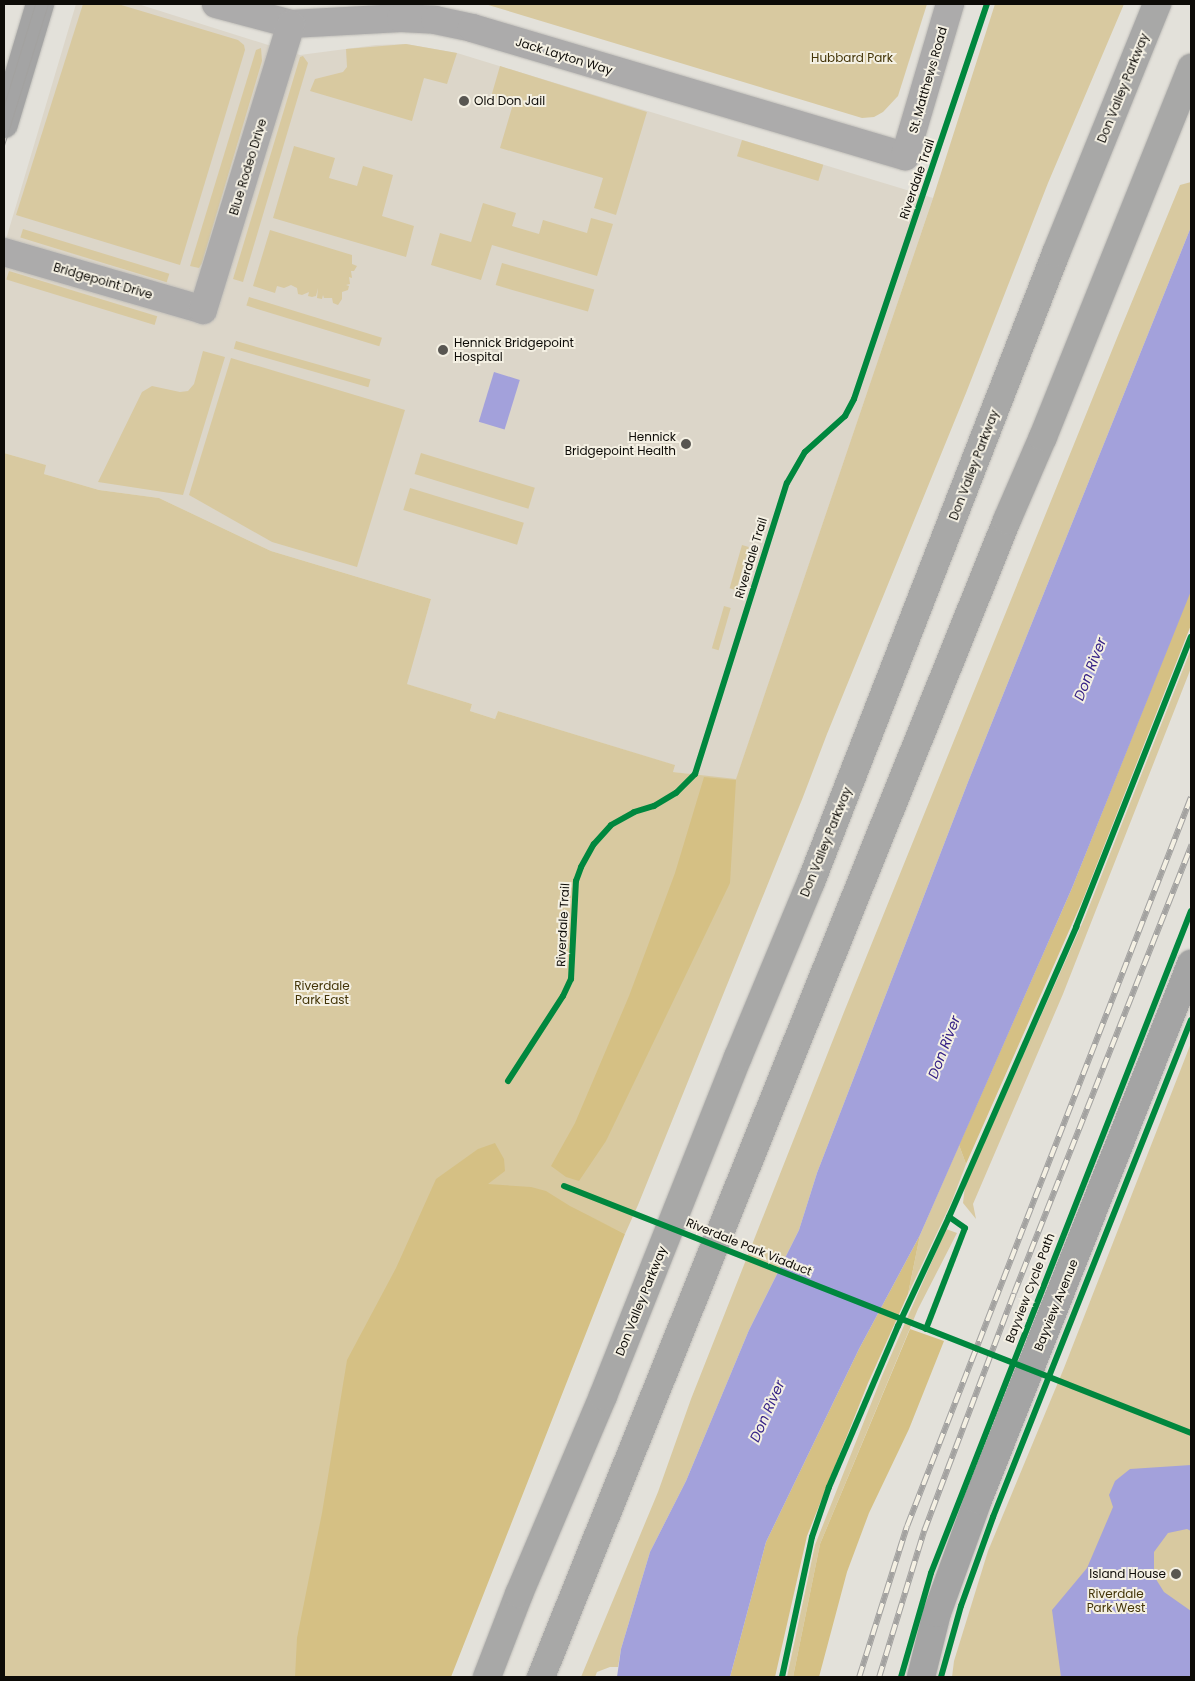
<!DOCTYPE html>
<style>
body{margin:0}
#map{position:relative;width:1195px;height:1681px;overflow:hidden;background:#e3e1da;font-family:Poppins,sans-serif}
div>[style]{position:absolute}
.built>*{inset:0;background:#dcd6c9}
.green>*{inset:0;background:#d8c9a0;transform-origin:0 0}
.forest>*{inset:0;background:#d5c084}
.water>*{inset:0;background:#a3a1db;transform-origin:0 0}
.roads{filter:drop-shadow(0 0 1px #c0beb9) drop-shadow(0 0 1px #c0beb9)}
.minor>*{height:28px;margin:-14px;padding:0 14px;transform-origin:14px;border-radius:14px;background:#acabab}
.major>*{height:28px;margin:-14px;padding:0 14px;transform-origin:14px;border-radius:14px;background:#a4a4a4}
.highway>*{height:28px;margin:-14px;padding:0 14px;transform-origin:14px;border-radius:14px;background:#a8a8a7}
.tram>*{height:1px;margin:-0.5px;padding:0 0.5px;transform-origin:0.5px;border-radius:0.5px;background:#a3a2a0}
.rail>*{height:5.5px;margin-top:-2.75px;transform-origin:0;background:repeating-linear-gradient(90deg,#f4f0e3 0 11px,#a3a2a0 0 22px);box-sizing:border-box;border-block:1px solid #a3a2a0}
.cycleway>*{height:6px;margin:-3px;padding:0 3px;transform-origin:3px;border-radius:3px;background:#00873e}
.dots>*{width:14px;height:14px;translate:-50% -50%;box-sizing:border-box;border:2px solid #f4f0e3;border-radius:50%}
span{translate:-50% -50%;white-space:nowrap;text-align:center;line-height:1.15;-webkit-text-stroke:4px #f4f0e3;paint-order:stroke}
.street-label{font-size:12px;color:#0d0b07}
.park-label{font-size:12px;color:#433407}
.poi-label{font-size:12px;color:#0d0b07}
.left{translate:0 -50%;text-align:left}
.right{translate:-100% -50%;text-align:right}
.water-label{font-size:14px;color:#352186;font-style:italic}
.frame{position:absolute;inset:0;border:5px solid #0d0b07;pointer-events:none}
</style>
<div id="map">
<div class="built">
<div style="clip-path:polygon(76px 4px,138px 4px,300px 55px,376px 45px,406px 44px,457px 53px,933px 198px,736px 780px,673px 772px,674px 765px,498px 711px,495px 719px,470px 711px,472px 704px,406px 684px,431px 599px,271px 551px,159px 498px,99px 490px,44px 474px,45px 465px,4px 453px,4px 246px)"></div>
</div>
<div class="green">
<div style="clip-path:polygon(83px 4px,118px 4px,238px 40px,244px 45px,245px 50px,180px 265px,16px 215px)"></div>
<div style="clip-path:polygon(485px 4px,927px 4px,898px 96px,883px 112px,874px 117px,862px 118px)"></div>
<div style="clip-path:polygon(995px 4px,1124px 4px,1048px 183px,966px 393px,827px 734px,803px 797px,638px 1205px,625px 1234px,570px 1207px,386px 1677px,4px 1677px,4px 453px,46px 465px,44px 474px,99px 490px,159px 498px,271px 551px,431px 599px,407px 684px,472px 704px,470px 711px,495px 719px,498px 711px,675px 765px,673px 772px,736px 779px,933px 198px)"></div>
<div style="clip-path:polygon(406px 44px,457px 53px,447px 84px,424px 78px,412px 121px,310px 91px,315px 79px,343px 72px,347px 67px,346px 49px)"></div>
<div style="clip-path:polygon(261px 48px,262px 61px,202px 263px,199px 268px,190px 266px,256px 50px)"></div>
<div style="clip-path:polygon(303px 56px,308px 63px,243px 282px,233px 279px,300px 57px)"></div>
<div style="clip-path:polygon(500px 66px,647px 112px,616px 215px,594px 208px,603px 178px,500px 148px,513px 104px,491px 97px)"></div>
<div style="left:742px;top:140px;width:85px;height:17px;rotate:17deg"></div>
<div style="clip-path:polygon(294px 146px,335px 158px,329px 178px,357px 186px,363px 166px,393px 175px,382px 216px,414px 226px,406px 257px,273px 218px)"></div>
<div style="clip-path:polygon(1191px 182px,1191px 227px,968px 782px,817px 1173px,799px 1230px,749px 1330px,686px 1481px,650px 1552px,621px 1649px,618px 1667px,610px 1667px,597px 1672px,595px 1677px,581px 1677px,658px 1492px,691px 1399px,844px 1012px,1119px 333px,1180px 185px)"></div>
<div style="clip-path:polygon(483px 203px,516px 213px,512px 226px,539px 234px,543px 220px,587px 233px,591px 218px,613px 224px,597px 276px,492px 245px,481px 280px,431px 265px,440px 233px,471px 242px)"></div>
<div style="left:23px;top:229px;width:153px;height:9px;rotate:17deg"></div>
<div style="clip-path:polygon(270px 230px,352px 255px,352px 264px,357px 266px,354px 271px,351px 271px,352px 278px,349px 277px,350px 284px,346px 285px,349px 286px,348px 290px,342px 292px,342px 299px,338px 305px,333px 303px,332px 298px,324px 298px,323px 295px,322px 299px,317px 298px,318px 288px,316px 296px,312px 297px,308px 296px,309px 292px,302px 295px,298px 294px,297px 288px,291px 285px,284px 288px,277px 286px,275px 293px,253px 286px)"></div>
<div style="left:502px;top:263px;width:96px;height:23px;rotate:16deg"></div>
<div style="left:9px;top:271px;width:155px;height:9px;rotate:17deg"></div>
<div style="left:249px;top:297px;width:139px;height:9px;rotate:17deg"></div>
<div style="left:236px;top:341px;width:140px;height:8px;rotate:16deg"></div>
<div style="clip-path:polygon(203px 351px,225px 357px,183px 495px,98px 482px,142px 392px,152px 386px,180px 392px,188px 391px,194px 384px)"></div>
<div style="clip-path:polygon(231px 358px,405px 410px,357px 567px,272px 542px,189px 495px)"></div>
<div style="left:421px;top:453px;width:119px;height:22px;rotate:17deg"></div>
<div style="left:410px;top:488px;width:119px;height:23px;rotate:17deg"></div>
<div style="left:742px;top:545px;width:7px;height:45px;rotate:16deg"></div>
<div style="left:724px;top:606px;width:7px;height:44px;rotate:16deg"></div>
<div style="clip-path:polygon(1191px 649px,1191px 668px,1063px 994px,973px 1204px,976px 1219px,963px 1203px,965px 1186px,1085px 917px)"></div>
<div style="clip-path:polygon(1191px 1043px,1191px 1677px,952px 1677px,954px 1661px,988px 1551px,1064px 1368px)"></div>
<div style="clip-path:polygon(959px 1145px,966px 1164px,952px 1201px,908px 1294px,920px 1235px)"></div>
<div style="clip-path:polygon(946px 1229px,957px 1233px,918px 1309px,820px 1544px,793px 1677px,787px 1677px,815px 1545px,882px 1376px)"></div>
</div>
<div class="forest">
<div style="clip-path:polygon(1191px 589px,1191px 625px,1084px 897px,966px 1164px,959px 1145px,1072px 888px)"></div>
<div style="clip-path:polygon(704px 777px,736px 780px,730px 883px,606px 1141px,579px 1181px,566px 1177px,551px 1166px,575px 1123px,629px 996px,675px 873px)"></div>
<div style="clip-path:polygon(495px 1143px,504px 1159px,505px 1171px,488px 1184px,531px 1187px,546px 1191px,570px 1206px,625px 1234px,451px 1677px,295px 1677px,297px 1638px,322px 1513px,347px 1360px,396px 1268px,436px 1179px,478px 1149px)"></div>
<div style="clip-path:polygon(920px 1235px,908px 1294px,868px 1383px,807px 1536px,775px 1677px,730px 1677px,766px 1542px,859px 1349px)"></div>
<div style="clip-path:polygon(910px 1329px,944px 1341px,909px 1429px,869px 1513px,847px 1572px,819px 1677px,793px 1677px,820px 1544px)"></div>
</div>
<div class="water">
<div style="clip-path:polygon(1191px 227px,1191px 591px,1072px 888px,920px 1235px,859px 1349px,766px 1542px,730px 1677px,617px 1677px,621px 1649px,650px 1552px,686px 1481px,749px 1330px,799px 1230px,817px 1173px,968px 782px)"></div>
<div style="left:494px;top:372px;width:27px;height:52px;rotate:17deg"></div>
<div style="clip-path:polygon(1191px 1465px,1191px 1531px,1187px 1529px,1168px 1533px,1154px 1552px,1154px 1576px,1164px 1592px,1191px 1611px,1191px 1677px,1061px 1677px,1052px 1610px,1087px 1568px,1113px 1507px,1109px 1495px,1115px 1481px,1130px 1469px)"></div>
</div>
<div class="roads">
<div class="minor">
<div style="left:216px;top:4px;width:78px;rotate:14.9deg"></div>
<div style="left:291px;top:24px;width:110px;rotate:-3.1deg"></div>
<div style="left:401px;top:18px;width:34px;rotate:3deg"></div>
<div style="left:435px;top:20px;width:38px;rotate:12deg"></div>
<div style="left:472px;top:28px;width:452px;rotate:16.5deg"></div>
<div style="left:905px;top:156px;width:159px;rotate:-73.5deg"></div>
<div style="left:4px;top:252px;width:207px;rotate:16.2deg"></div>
<div style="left:203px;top:310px;width:299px;rotate:-72.9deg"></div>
</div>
<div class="major">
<div style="left:4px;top:124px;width:125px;rotate:-73.3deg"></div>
<div style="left:921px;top:1677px;width:66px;rotate:-76deg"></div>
<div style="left:937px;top:1613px;width:120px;rotate:-70.1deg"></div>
<div style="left:978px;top:1500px;width:577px;rotate:-68.33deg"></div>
</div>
<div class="highway">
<div style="left:487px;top:1677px;width:89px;rotate:-68.9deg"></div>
<div style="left:519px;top:1594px;width:215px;rotate:-67deg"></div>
<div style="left:603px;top:1396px;width:365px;rotate:-68.3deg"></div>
<div style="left:738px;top:1057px;width:190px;rotate:-67.4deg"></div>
<div style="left:811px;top:882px;width:675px;rotate:-68.72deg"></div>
<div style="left:1056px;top:253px;width:269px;rotate:-67.9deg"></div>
<div style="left:541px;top:1677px;width:1247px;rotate:-68.06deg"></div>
<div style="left:1007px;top:520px;width:90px;rotate:-66.6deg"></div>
<div style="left:1043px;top:437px;width:398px;rotate:-68.1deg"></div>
</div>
</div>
<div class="tram">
<div style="left:4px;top:105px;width:106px;rotate:-72.9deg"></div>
<div style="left:4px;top:145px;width:148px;rotate:-72.7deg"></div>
</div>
<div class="rail">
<div style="left:859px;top:1677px;width:158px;rotate:-72.4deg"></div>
<div style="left:907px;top:1526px;width:782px;rotate:-68.72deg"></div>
<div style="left:879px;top:1677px;width:153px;rotate:-72.9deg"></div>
<div style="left:924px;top:1531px;width:254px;rotate:-69.3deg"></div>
<div style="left:1014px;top:1293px;width:482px;rotate:-68.4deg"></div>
</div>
<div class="cycleway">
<div style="left:508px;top:1081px;width:101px;rotate:-57.1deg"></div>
<div style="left:563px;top:996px;width:19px;rotate:-65deg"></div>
<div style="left:571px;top:979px;width:98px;rotate:-87.1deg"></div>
<div style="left:576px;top:881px;width:15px;rotate:-70deg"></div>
<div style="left:581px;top:867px;width:26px;rotate:-61deg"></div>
<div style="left:594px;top:844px;width:25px;rotate:-48deg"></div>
<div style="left:611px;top:825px;width:26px;rotate:-29deg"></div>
<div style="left:634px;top:812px;width:21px;rotate:-17deg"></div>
<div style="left:654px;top:806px;width:26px;rotate:-31deg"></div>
<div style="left:676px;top:793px;width:27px;rotate:-45deg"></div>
<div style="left:695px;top:774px;width:305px;rotate:-72.5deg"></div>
<div style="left:787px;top:483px;width:36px;rotate:-60deg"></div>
<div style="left:805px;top:452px;width:54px;rotate:-42deg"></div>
<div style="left:845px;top:416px;width:19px;rotate:-62deg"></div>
<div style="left:854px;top:399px;width:417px;rotate:-71.4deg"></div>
<div style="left:564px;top:1186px;width:674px;rotate:21.5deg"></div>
<div style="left:926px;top:1329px;width:108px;rotate:-68.9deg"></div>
<div style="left:965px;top:1228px;width:19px;rotate:-145deg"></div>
<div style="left:782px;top:1677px;width:143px;rotate:-77.9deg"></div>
<div style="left:812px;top:1537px;width:53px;rotate:-71.2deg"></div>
<div style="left:829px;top:1487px;width:175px;rotate:-66.8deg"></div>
<div style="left:898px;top:1326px;width:120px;rotate:-64.9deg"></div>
<div style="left:949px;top:1217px;width:317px;rotate:-66.3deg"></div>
<div style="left:1076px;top:927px;width:312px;rotate:-68.4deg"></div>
<div style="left:901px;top:1677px;width:108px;rotate:-73.9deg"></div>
<div style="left:931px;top:1573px;width:711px;rotate:-68.56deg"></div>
<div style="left:941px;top:1677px;width:74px;rotate:-74.3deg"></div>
<div style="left:961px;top:1606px;width:95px;rotate:-70.2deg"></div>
<div style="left:993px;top:1517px;width:535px;rotate:-68.28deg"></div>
</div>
<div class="dots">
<div style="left:464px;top:101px;background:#585651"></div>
<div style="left:443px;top:350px;background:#585651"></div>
<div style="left:686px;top:444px;background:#585651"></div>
<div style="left:1176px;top:1574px;background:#585651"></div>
</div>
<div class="street-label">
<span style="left:564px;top:56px;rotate:17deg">Jack Layton Way</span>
<span style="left:928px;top:80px;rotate:-74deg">St. Matthews Road</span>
<span style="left:1123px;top:88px;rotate:-68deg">Don Valley Parkway</span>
<span style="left:248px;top:167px;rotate:-73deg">Blue Rodeo Drive</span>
<span style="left:917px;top:179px;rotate:-71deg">Riverdale Trail</span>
<span style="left:103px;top:281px;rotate:16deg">Bridgepoint Drive</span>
<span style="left:974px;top:465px;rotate:-69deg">Don Valley Parkway</span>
<span style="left:751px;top:558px;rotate:-73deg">Riverdale Trail</span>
<span style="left:826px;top:842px;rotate:-68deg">Don Valley Parkway</span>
<span style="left:563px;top:925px;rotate:-87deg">Riverdale Trail</span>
<span style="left:749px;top:1247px;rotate:22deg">Riverdale Park Viaduct</span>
<span style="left:1030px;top:1288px;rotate:-69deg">Bayview Cycle Path</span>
<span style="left:641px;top:1301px;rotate:-68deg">Don Valley Parkway</span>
<span style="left:1056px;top:1305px;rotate:-68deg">Bayview Avenue</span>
</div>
<div class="park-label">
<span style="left:852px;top:58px">Hubbard Park</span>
<span style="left:322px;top:993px">Riverdale<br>Park East</span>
<span style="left:1116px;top:1601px">Riverdale<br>Park West</span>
</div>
<div class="poi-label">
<span class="left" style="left:474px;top:101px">Old Don Jail</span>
<span class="left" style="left:454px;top:350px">Hennick Bridgepoint<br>Hospital</span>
<span class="right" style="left:676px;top:444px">Hennick<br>Bridgepoint Health</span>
<span class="right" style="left:1166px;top:1574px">Island House</span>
</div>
<div class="water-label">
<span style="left:1090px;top:669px;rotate:-69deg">Don River</span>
<span style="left:944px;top:1047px;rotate:-69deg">Don River</span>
<span style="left:767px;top:1411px;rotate:-66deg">Don River</span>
</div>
<div class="frame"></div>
</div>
